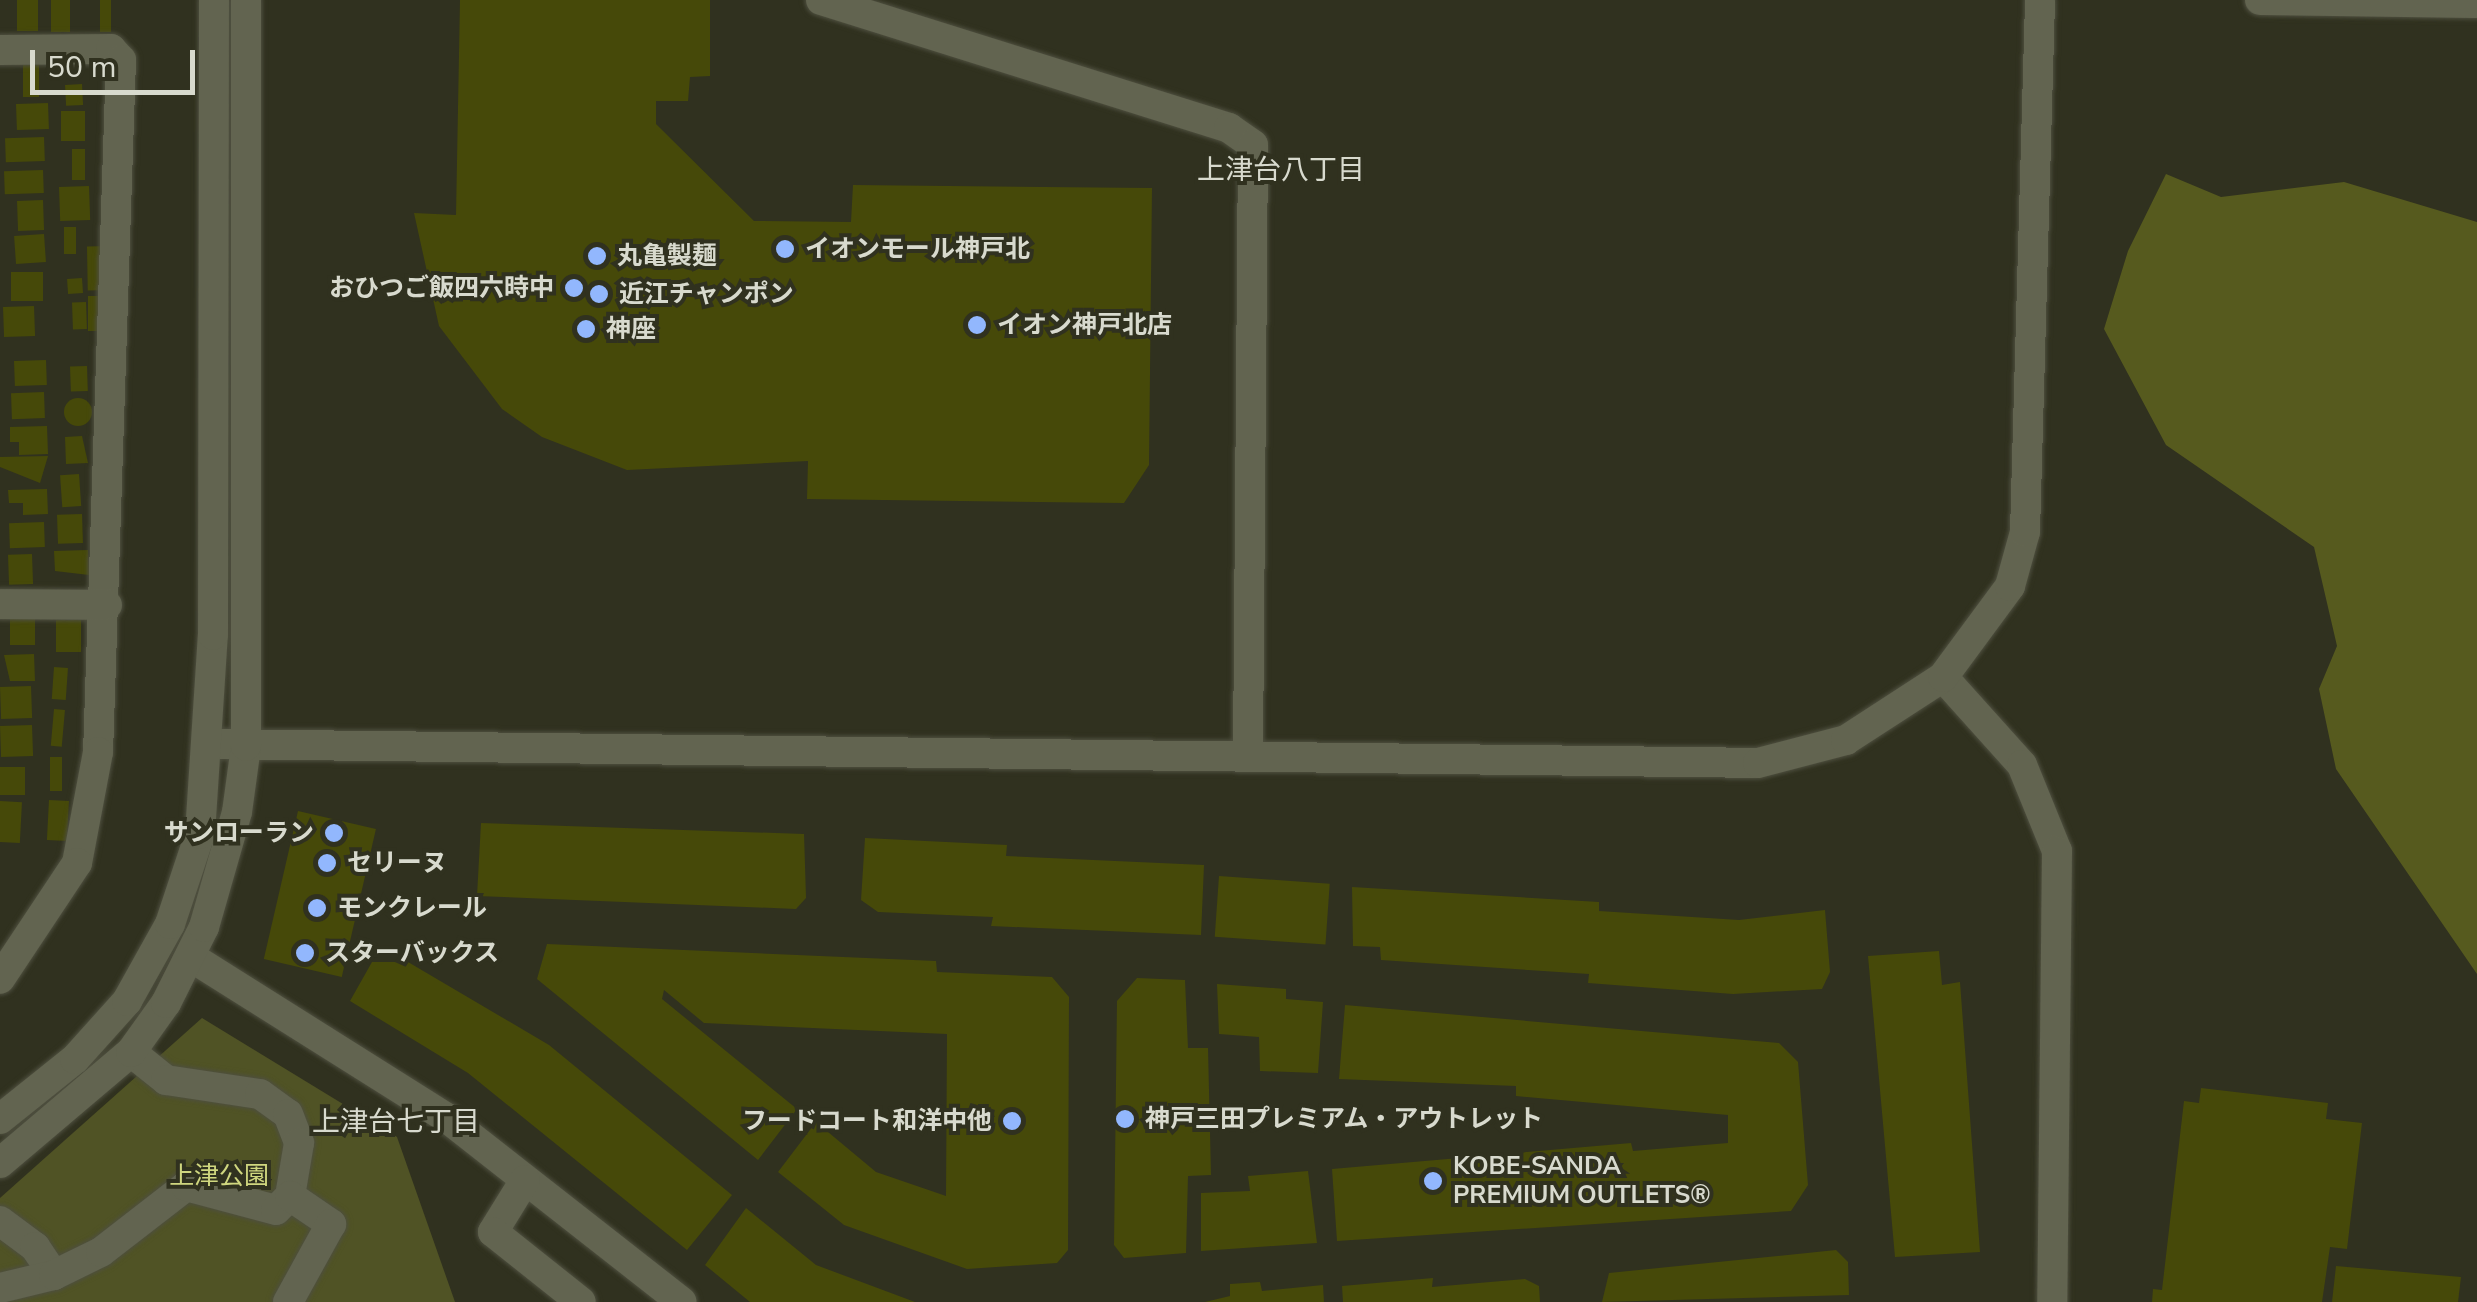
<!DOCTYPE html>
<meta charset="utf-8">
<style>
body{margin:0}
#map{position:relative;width:2477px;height:1302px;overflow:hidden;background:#30311f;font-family:"Nunito Sans","Noto Sans JP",sans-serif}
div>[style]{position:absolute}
.green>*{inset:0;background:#505325}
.forest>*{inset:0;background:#565a1e}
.building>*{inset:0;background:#464909;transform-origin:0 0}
.round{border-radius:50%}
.roads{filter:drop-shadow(0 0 2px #4e4f3f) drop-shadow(0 0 2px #4e4f3f)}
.minor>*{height:30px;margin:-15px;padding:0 15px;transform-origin:15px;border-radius:15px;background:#626450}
.dots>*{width:28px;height:28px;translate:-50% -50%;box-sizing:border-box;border:5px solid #30311f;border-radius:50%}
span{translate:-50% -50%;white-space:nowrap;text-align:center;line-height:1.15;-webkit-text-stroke:8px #30311f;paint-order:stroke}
.poi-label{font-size:25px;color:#d8dace;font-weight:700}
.left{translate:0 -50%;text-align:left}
.right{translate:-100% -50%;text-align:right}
.park-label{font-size:25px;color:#d0d77f}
.neighbourhood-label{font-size:28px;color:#d8dace}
.scale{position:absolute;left:30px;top:50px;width:165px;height:45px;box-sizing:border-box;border:5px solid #d8dace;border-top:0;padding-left:12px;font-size:30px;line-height:35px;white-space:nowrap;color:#d8dace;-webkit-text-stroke:8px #30311f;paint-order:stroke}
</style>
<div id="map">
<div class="green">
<div style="clip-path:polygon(202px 1018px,397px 1137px,455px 1302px,0 1302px,0 1198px)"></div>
</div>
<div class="forest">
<div style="clip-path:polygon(2166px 174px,2221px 197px,2344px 182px,2477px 222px,2477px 974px,2336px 769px,2319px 689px,2337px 646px,2314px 547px,2166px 445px,2104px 329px,2128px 251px)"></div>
</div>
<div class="building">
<div style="left:17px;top:0;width:21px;height:31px"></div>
<div style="left:51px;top:0;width:19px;height:32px"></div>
<div style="left:100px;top:0;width:11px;height:32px"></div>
<div style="clip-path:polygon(460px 0,710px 0,710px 76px,690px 77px,688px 101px,656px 101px,656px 124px,754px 221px,851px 222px,853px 185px,1152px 188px,1149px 465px,1124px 503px,807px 499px,808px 461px,627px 470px,542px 437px,502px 409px,439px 326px,414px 213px,456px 215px)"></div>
<div style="left:23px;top:65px;width:16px;height:32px"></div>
<div style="left:82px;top:84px;width:21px;height:17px;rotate:87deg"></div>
<div style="left:48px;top:103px;width:26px;height:32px;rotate:88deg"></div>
<div style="left:85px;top:111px;width:30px;height:24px;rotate:90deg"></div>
<div style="left:44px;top:137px;width:24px;height:39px;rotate:88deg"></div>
<div style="left:72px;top:149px;width:13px;height:31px"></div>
<div style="left:43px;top:170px;width:23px;height:39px;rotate:88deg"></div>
<div style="left:89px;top:186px;width:34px;height:30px;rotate:88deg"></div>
<div style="left:43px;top:200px;width:30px;height:26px;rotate:88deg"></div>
<div style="left:64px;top:227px;width:12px;height:27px"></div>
<div style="left:44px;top:234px;width:28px;height:30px;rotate:86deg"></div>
<div style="left:109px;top:246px;width:44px;height:22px;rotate:89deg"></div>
<div style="left:11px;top:272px;width:32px;height:29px"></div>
<div style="left:82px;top:278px;width:15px;height:15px;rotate:86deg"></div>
<div style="left:88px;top:296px;width:18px;height:35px"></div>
<div style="left:86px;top:302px;width:27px;height:14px;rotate:88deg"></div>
<div style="left:34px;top:306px;width:30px;height:31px;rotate:88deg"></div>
<div style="left:46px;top:360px;width:25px;height:32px;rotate:88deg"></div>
<div style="left:87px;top:366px;width:25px;height:17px;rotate:88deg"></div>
<div style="left:44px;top:392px;width:26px;height:33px;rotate:88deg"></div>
<div class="round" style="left:64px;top:398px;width:28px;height:28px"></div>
<div style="clip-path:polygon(47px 426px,48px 454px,19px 455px,19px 442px,10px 442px,10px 427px)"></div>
<div style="clip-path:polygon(82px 436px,88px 463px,66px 464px,65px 437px)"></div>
<div style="clip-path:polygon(48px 456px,40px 483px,0 467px,0 457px)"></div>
<div style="left:79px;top:474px;width:32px;height:19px;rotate:86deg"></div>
<div style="clip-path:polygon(47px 489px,48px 514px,23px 515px,23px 503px,9px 503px,8px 490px)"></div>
<div style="left:82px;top:514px;width:29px;height:25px;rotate:88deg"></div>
<div style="left:44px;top:522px;width:25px;height:35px;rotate:88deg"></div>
<div style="clip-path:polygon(88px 550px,89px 575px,55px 571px,54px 551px)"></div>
<div style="left:32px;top:554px;width:30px;height:24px;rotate:88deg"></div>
<div style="left:10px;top:616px;width:25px;height:29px"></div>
<div style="left:56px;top:620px;width:25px;height:32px"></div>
<div style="clip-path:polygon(34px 654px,35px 681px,10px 681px,4px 655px)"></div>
<div style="left:54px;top:667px;width:14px;height:32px;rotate:4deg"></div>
<div style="left:31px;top:686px;width:32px;height:31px;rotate:88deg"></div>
<div style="left:54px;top:709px;width:11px;height:37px;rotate:5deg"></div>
<div style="left:32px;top:725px;width:31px;height:32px;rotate:88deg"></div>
<div style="left:50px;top:757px;width:12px;height:34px"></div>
<div style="left:0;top:767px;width:25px;height:28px"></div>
<div style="left:49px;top:800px;width:20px;height:40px;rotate:3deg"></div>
<div style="left:0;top:801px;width:22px;height:41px;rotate:3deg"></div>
<div style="left:298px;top:811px;width:80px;height:152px;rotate:13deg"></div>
<div style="clip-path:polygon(481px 823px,804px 834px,806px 898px,796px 909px,477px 896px)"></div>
<div style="clip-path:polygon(865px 838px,1007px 845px,1006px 856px,1204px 865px,1201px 935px,991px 926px,993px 917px,878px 912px,861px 900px)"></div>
<div style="left:1219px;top:876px;width:111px;height:61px;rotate:4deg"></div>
<div style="clip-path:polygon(1352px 887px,1599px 902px,1599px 911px,1739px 920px,1825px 910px,1830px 972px,1822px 989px,1733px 994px,1588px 983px,1589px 974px,1381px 960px,1380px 947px,1353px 946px)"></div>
<div style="clip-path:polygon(547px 944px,936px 961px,937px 972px,1052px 977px,1069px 997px,1068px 1250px,1057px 1263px,967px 1269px,844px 1225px,778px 1172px,816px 1122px,876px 1172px,946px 1196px,947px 1034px,704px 1023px,664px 990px,662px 999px,797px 1109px,758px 1160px,537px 979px)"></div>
<div style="clip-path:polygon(1939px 951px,1942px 985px,1960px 982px,1980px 1252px,1895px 1257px,1868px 956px)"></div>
<div style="clip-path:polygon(372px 962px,408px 962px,549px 1045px,732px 1195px,687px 1250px,468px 1073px,350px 1001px)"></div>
<div style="clip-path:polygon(1137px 978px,1185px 980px,1188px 1048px,1208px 1048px,1211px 1175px,1188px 1176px,1186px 1253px,1124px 1258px,1114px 1245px,1117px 1001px)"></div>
<div style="clip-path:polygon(1217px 984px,1286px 989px,1286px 999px,1323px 1002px,1318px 1073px,1260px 1071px,1259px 1037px,1219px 1034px)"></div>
<div style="clip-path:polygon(1345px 1005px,1779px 1043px,1798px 1062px,1808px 1185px,1791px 1211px,1337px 1241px,1332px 1169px,1631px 1143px,1633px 1151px,1728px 1143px,1728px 1115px,1516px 1096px,1516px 1086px,1339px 1079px)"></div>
<div style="clip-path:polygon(2201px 1088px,2328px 1103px,2326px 1119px,2362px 1123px,2347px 1249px,2330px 1247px,2322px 1302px,2152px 1302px,2153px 1289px,2162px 1290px,2184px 1101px,2199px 1103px)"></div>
<div style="clip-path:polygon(1308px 1171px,1317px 1243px,1201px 1251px,1201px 1193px,1250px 1191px,1248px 1176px)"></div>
<div style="clip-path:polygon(746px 1208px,816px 1265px,915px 1302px,750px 1302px,705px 1265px)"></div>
<div style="clip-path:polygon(1836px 1250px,1848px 1262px,1849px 1295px,1602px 1302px,1609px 1273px)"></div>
<div style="clip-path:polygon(2336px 1266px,2461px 1277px,2458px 1302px,2332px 1302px)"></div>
<div style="clip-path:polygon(1433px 1278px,1432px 1287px,1525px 1279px,1539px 1286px,1540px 1302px,1343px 1302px,1342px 1286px)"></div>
<div style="clip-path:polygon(1260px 1282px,1262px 1291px,1323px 1285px,1324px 1302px,1205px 1302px,1230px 1296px,1230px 1284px)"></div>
</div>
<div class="roads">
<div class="minor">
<div style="left:821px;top:0;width:428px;rotate:17.4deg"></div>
<div style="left:1229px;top:128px;width:29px;rotate:35deg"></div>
<div style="left:1253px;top:145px;width:610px;rotate:90.47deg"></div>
<div style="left:2260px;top:0;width:217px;rotate:0.8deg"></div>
<div style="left:0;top:50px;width:111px;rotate:-0.5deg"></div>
<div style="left:111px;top:49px;width:15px;rotate:48deg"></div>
<div style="left:121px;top:60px;width:692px;rotate:91.9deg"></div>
<div style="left:98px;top:752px;width:113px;rotate:100.7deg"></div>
<div style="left:77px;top:863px;width:139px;rotate:123.6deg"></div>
<div style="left:0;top:604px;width:107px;rotate:0.5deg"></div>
<div style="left:1943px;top:677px;width:118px;rotate:48.1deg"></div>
<div style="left:2022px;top:765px;width:93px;rotate:67.9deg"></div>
<div style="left:2057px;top:851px;width:451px;rotate:90.6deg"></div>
<div style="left:211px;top:744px;width:1547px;rotate:0.7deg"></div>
<div style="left:1758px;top:763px;width:91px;rotate:-14.6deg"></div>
<div style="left:1846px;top:740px;width:116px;rotate:-33deg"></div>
<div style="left:1943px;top:677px;width:113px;rotate:-53.6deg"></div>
<div style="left:2010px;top:586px;width:56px;rotate:-74.5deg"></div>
<div style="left:2025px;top:532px;width:532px;rotate:-88.38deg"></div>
<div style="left:191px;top:957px;width:302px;rotate:32.2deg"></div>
<div style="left:447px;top:1118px;width:298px;rotate:38.1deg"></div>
<div style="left:131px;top:1052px;width:45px;rotate:38.7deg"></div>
<div style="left:166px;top:1080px;width:95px;rotate:8.5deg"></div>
<div style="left:260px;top:1094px;width:34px;rotate:36deg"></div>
<div style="left:288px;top:1114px;width:31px;rotate:69deg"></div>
<div style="left:299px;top:1143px;width:54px;rotate:99.6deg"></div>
<div style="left:0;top:1119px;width:96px;rotate:-38.7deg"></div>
<div style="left:75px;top:1059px;width:78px;rotate:-48.1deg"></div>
<div style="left:127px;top:1001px;width:88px;rotate:-60.8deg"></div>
<div style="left:170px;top:924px;width:95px;rotate:-71.6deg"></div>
<div style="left:200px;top:834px;width:199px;rotate:-86.3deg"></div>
<div style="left:213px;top:635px;width:635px;rotate:-89.91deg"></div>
<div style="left:0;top:1163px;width:172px;rotate:-40.3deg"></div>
<div style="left:131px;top:1052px;width:60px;rotate:-54.5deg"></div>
<div style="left:166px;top:1003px;width:85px;rotate:-63.4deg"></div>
<div style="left:204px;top:927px;width:120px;rotate:-74deg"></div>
<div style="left:237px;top:812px;width:67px;rotate:-82.2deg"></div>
<div style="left:246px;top:746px;width:746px;rotate:-90deg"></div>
<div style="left:525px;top:1180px;width:61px;rotate:121.6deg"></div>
<div style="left:493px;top:1232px;width:112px;rotate:38.5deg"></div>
<div style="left:0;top:1221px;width:44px;rotate:36.6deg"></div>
<div style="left:35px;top:1247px;width:34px;rotate:56deg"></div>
<div style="left:54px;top:1275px;width:56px;rotate:166.5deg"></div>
<div style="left:54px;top:1275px;width:52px;rotate:-26.1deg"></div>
<div style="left:101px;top:1252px;width:108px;rotate:-37.8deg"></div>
<div style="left:186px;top:1186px;width:93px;rotate:14.9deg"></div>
<div style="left:276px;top:1210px;width:20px;rotate:-45deg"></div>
<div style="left:290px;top:1196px;width:50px;rotate:34.3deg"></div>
<div style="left:331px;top:1224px;width:89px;rotate:118.9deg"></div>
</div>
</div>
<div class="dots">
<div style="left:785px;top:249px;background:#92b7fd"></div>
<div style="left:597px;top:256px;background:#92b7fd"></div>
<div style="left:574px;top:288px;background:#92b7fd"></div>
<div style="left:599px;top:294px;background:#92b7fd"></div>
<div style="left:977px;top:325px;background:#92b7fd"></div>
<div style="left:586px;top:329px;background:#92b7fd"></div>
<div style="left:334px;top:833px;background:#92b7fd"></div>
<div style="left:327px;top:863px;background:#92b7fd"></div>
<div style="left:317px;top:908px;background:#92b7fd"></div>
<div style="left:305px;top:953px;background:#92b7fd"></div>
<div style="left:1125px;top:1119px;background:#92b7fd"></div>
<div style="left:1012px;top:1121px;background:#92b7fd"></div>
<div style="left:1433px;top:1181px;background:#92b7fd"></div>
</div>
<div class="poi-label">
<span class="left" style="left:805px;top:249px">イオンモール神戸北</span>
<span class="left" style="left:617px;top:256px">丸亀製麺</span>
<span class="right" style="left:554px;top:288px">おひつご飯四六時中</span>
<span class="left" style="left:619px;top:294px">近江チャンポン</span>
<span class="left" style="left:997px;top:325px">イオン神戸北店</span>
<span class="left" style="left:606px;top:329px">神座</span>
<span class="right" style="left:314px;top:833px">サンローラン</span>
<span class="left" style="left:347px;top:863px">セリーヌ</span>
<span class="left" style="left:337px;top:908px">モンクレール</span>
<span class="left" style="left:325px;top:953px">スターバックス</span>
<span class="left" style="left:1145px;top:1119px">神戸三田プレミアム・アウトレット</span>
<span class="right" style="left:992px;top:1121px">フードコート和洋中他</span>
<span class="left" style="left:1453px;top:1181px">KOBE-SANDA<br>PREMIUM OUTLETS®</span>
</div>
<div class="park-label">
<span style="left:219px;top:1176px">上津公園</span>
</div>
<div class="neighbourhood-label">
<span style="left:1281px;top:170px">上津台八丁目</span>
<span style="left:396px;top:1122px">上津台七丁目</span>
</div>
<div class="scale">50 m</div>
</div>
